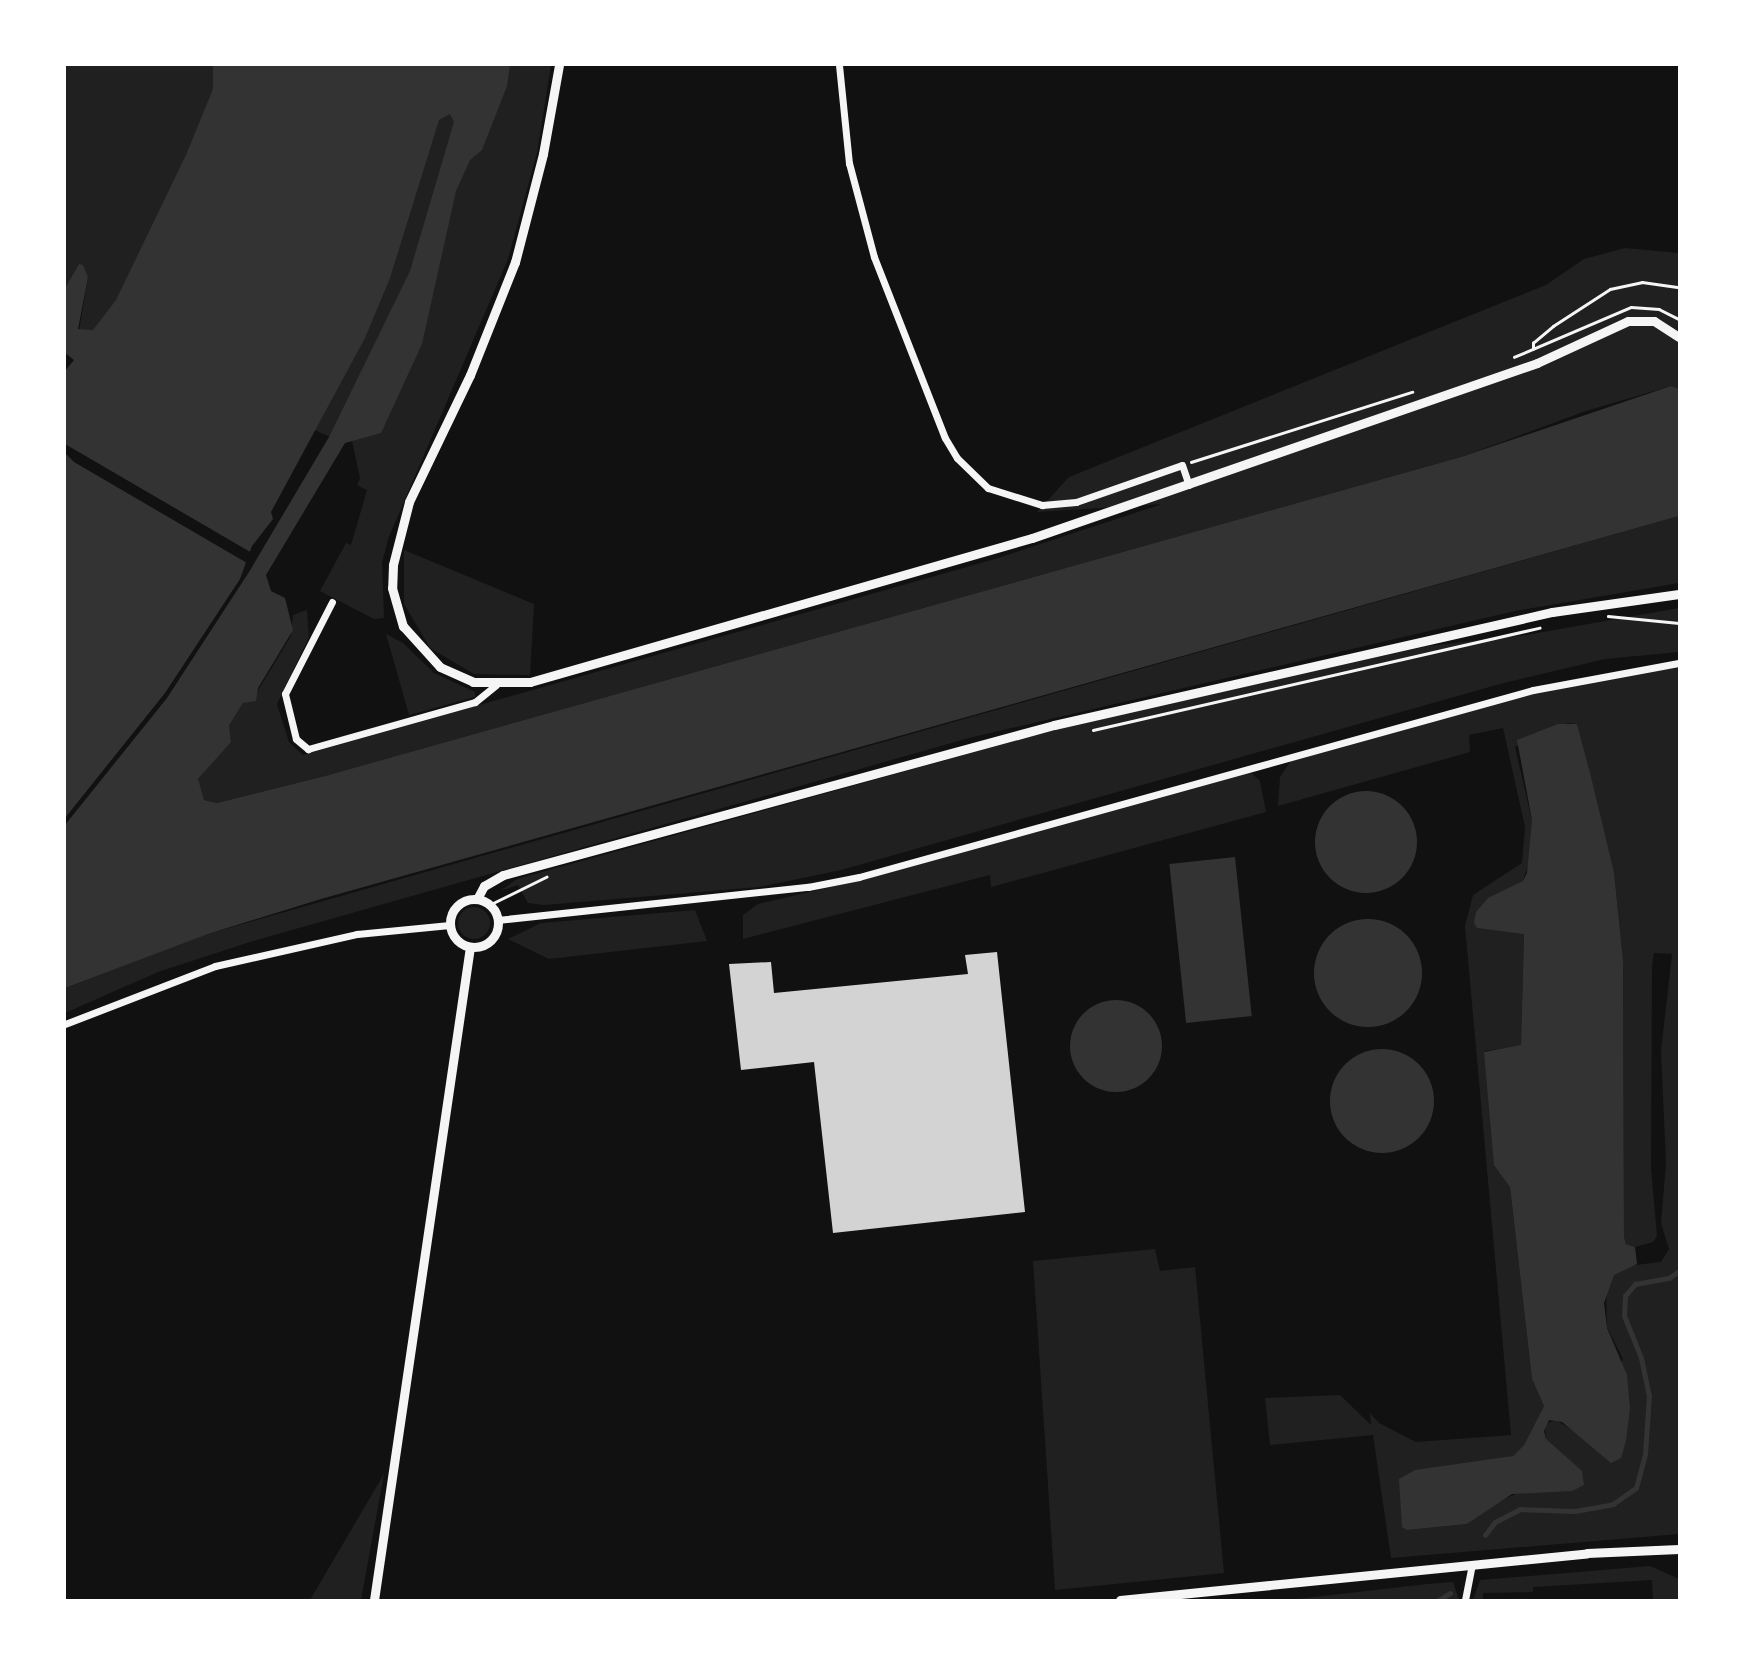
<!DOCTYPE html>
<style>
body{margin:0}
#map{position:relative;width:1744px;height:1665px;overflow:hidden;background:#111;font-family:"DM Sans",sans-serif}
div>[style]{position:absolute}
.green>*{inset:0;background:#202020}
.round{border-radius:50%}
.water>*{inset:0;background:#333;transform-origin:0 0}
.pier>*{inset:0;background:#111}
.stream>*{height:4.5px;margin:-2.25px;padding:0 2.25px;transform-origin:2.25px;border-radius:2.25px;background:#333}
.building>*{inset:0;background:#d3d3d3}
.path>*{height:2.5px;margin:-1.25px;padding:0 1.25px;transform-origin:1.25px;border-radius:1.25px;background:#f5f5f5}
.minor>*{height:7px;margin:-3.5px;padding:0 3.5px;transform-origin:3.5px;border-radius:3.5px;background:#f5f5f5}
.tertiary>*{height:9px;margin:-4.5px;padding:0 4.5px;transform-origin:4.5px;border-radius:4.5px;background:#f5f5f5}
.tertiary>.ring{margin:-4.5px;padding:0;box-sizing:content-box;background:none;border:9px solid #f5f5f5;border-radius:50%}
span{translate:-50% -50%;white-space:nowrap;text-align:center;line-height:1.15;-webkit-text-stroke:5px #fff;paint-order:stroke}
.frame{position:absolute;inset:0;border:66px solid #fff;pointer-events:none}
</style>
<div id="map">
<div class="green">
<div style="clip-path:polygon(65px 65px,551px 65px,537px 153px,508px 259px,388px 539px,382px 563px,384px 618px,374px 619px,320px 591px,346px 543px,351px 545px,367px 490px,357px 485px,360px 478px,352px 441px,345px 443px,79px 331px,88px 277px,79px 264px,65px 288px)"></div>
<div style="clip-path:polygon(1625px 248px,1679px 253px,1679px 389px,1671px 386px,1586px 411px,1461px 457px,325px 776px,217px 803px,204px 800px,198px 789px,198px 779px,231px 739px,228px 725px,243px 703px,254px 697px,291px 636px,293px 615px,307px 610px,309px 637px,277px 704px,289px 742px,303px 755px,995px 559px,1162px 504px,1037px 512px,1069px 477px,1546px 285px,1584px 259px)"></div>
<div style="clip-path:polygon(1679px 516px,1679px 583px,1515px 611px,969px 738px,250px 942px,158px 972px,65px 1013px,65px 988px,211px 933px)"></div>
<div style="clip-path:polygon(404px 550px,534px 604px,530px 675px,474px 674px,430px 648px,404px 604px)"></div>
<div style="clip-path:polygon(1679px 608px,1679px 652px,1605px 659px,1500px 684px,841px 870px,759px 887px,544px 905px,528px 903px,518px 885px,500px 891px,517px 879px,1094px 719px,1428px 646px,1526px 635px)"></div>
<div style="clip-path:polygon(386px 634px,403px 643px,434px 673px,475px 692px,475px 697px,409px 715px)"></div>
<div style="clip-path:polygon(evenodd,1679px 668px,1679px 1534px,1391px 1558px,1373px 1435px,1270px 1445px,1265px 1398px,1340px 1395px,1371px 1425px,1370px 1413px,1379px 1423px,1416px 1442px,1511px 1435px,1465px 926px,1473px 895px,1522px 863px,1525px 827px,1503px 728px,1469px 735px,1470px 752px,1278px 806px,1280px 777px,1294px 756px,1597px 677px,1679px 668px,1568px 723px,1577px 724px,1614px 872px,1623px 960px,1624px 1237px,1626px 1244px,1635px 1247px,1653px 1242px,1657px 1236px,1651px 1168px,1652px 966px,1654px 953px,1672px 954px,1661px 1051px,1666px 1163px,1661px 1223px,1669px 1249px,1661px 1262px,1627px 1266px,1614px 1275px,1606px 1290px,1607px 1327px,1623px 1359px,1578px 1434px,1556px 1420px,1545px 1424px,1546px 1439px,1572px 1491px,1523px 1491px,1495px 1503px,1467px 1524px,1407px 1530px,1498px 1460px,1513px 1456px,1524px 1445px,1544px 1406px,1532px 1379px,1510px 1187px,1484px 1051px,1521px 1046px,1524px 933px,1477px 928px,1507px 890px,1523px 881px,1532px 854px,1532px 820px,1515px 747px,1568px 723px)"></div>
<div style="clip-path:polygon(1248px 770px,1260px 781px,1266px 812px,991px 887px,990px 875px,743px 939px,743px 915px,758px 904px,866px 879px)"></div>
<div class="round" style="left:458px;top:907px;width:32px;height:32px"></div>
<div style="clip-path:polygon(695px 910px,707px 941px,549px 959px,508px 939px,541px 923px)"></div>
<div style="clip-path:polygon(1155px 1249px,1160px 1271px,1195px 1267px,1224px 1573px,1055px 1590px,1033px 1261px)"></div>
<div style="clip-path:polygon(384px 1474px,361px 1600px,310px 1600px)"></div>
<div style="clip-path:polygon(1650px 1566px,1679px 1579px,1679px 1600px,1653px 1600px,1652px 1580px,1533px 1587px,1533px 1592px,1483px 1593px,1483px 1600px,1473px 1600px,1480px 1580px)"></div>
<div style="clip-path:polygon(1453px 1582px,1459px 1600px,1288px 1600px,1427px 1584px)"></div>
</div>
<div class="water">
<div style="clip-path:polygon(213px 65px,510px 65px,507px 86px,482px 150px,470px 160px,456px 191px,422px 344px,381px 433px,345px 443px,266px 575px,271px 591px,285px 598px,293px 630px,258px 688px,256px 701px,243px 703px,229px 725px,231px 742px,198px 779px,204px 800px,217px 803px,325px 776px,1461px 457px,1671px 386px,1679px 389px,1679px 516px,321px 899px,211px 933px,65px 988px,65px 825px,167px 698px,249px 572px,329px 437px,410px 271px,454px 122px,450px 114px,439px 120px,390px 278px,365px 338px,271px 512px,273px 519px,252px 546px,240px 579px,165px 693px,65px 818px,65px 371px,74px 360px,65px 353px,65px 288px,79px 264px,83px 265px,88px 277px,78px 329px,93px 330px,116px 300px,186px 155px,213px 89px)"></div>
<div style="clip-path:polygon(1558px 724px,1577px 724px,1590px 773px,1614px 872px,1623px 960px,1624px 1237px,1626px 1244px,1635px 1247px,1637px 1264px,1614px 1275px,1604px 1303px,1607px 1328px,1627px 1375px,1630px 1408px,1626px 1441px,1621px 1458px,1611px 1463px,1562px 1422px,1549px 1420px,1544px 1431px,1546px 1439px,1582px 1471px,1584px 1485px,1572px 1491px,1512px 1494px,1467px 1524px,1407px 1530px,1402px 1527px,1399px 1479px,1415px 1470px,1513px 1456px,1524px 1445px,1544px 1406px,1532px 1379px,1510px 1187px,1494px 1165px,1484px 1052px,1521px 1045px,1524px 934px,1477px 928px,1474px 923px,1476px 912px,1488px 898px,1523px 881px,1527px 873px,1532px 820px,1517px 740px)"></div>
<div class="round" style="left:1315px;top:791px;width:102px;height:102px"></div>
<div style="left:1235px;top:857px;width:160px;height:66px;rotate:84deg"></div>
<div class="round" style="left:1314px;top:919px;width:108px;height:108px"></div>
<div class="round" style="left:1070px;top:1000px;width:92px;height:92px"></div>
<div class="round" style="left:1330px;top:1049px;width:104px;height:104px"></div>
</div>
<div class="pier">
<div style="clip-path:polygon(65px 444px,252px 553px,247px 563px,74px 462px,65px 453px)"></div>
</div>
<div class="stream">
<div style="left:1485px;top:1535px;width:16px;rotate:-52deg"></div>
<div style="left:1495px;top:1522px;width:28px;rotate:-27deg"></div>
<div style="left:1520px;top:1509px;width:55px;rotate:2.1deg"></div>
<div style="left:1575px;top:1511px;width:39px;rotate:-10deg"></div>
<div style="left:1613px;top:1504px;width:28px;rotate:-35deg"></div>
<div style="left:1636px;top:1488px;width:35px;rotate:-75deg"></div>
<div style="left:1645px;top:1454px;width:58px;rotate:-86.1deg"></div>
<div style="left:1649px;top:1396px;width:39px;rotate:-102deg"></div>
<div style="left:1641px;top:1358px;width:45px;rotate:-112deg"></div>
<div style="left:1624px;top:1316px;width:20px;rotate:-87deg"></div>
<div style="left:1625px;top:1296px;width:16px;rotate:-50deg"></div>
<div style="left:1635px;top:1284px;width:35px;rotate:-10deg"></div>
<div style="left:1669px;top:1278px;width:12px;rotate:-35deg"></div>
<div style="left:1439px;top:1600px;width:13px;rotate:-32deg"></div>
</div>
<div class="building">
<div style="clip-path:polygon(997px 952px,1025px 1212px,833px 1233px,814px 1062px,741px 1070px,729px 964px,771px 962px,774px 993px,968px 974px,965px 955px)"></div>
</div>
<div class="path">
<div style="left:1533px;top:349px;width:6px;rotate:-90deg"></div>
<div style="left:1533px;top:343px;width:26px;rotate:-40deg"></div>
<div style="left:1553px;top:326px;width:68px;rotate:-33deg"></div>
<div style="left:1610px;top:289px;width:33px;rotate:-12deg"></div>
<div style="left:1642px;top:282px;width:37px;rotate:8deg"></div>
<div style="left:1514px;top:357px;width:127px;rotate:-23.1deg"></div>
<div style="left:1631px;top:307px;width:28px;rotate:4deg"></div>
<div style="left:1659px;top:309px;width:22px;rotate:27deg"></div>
<div style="left:1191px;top:462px;width:232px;rotate:-17.6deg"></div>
<div style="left:1608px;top:616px;width:71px;rotate:5.6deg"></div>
<div style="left:1093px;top:730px;width:458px;rotate:-12.9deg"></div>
<div style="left:489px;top:905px;width:64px;rotate:-26.2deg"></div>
</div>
<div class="minor">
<div style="left:839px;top:65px;width:99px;rotate:84.2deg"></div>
<div style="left:849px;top:163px;width:97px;rotate:75.1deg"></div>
<div style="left:874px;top:257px;width:194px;rotate:68.6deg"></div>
<div style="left:945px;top:438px;width:23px;rotate:59deg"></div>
<div style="left:957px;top:458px;width:43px;rotate:44.1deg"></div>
<div style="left:988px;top:488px;width:57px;rotate:17.5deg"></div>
<div style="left:1042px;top:505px;width:34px;rotate:-5deg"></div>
<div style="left:1076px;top:502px;width:112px;rotate:-19.2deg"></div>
<div style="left:1182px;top:465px;width:21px;rotate:71deg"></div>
<div style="left:332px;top:602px;width:103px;rotate:117.1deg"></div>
<div style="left:285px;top:694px;width:46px;rotate:76.3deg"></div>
<div style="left:296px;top:739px;width:16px;rotate:40deg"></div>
<div style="left:308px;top:749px;width:173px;rotate:-15.7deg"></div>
<div style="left:475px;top:702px;width:27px;rotate:-39deg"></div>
<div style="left:497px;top:920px;width:313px;rotate:-6.1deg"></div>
<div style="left:808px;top:887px;width:52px;rotate:-11.1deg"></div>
<div style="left:859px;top:877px;width:699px;rotate:-15.51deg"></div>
<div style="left:1533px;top:690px;width:148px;rotate:-10.5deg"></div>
<div style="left:65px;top:1024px;width:161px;rotate:-21.1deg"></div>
<div style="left:215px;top:966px;width:146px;rotate:-12.7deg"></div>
<div style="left:357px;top:934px;width:93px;rotate:-5.5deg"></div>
<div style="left:1465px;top:1600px;width:36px;rotate:-79deg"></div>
</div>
<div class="tertiary">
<div style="left:559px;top:65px;width:90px;rotate:100.2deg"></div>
<div style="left:543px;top:154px;width:112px;rotate:104.5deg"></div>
<div style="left:515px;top:262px;width:122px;rotate:111.7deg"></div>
<div style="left:470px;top:375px;width:141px;rotate:115.7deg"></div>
<div style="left:409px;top:502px;width:65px;rotate:104.3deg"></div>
<div style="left:393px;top:565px;width:23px;rotate:92deg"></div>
<div style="left:392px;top:588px;width:40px;rotate:74deg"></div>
<div style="left:403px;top:626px;width:55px;rotate:47.9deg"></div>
<div style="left:440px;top:667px;width:36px;rotate:24deg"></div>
<div style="left:473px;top:682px;width:57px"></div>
<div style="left:530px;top:682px;width:522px;rotate:-16.01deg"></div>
<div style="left:1032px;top:538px;width:534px;rotate:-19.11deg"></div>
<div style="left:1537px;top:363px;width:100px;rotate:-24.8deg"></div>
<div style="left:1628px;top:321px;width:26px"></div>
<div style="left:1654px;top:321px;width:30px;rotate:33deg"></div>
<div style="left:477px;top:899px;width:15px;rotate:-62deg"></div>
<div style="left:484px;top:886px;width:22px;rotate:-30deg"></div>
<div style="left:503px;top:875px;width:571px;rotate:-15.23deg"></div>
<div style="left:1054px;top:725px;width:511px;rotate:-12.78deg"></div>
<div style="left:1552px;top:612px;width:128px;rotate:-8.1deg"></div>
<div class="ring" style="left:450px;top:899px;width:39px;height:39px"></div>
<div style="left:374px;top:1600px;width:660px;rotate:-81.64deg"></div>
<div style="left:1120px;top:1600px;width:469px;rotate:-5.7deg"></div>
<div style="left:1587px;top:1553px;width:92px;rotate:-2.5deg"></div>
</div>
<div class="frame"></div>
</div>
